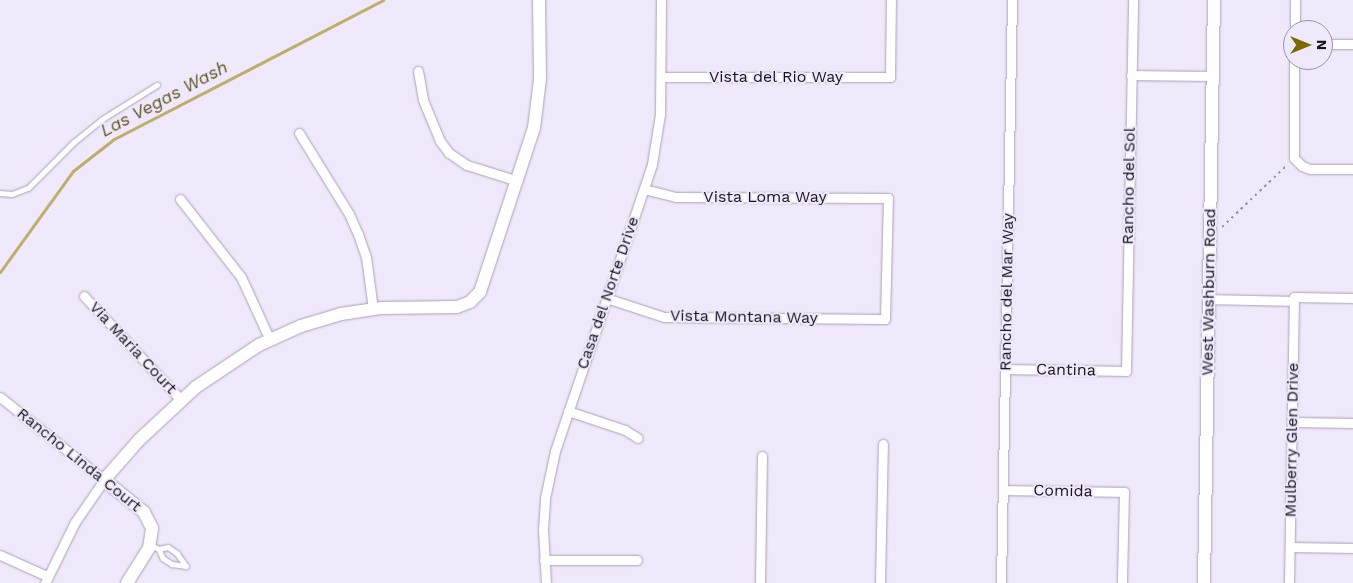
<!DOCTYPE html>
<style>
body{margin:0}
#map{position:relative;width:1353px;height:583px;overflow:hidden;background:#f0e8fb;font-family:"Work Sans",sans-serif}
div>[style]{position:absolute}
.stream>*{height:3px;margin:-1.5px;padding:0 1.5px;transform-origin:1.5px;border-radius:1.5px;background:#bbaf6b}
.path>*{height:2px;margin-top:-1px;transform-origin:0;background:repeating-linear-gradient(90deg,#9892a1 0 2.5px,transparent 0 6.5px)}
.roads{filter:drop-shadow(0 0 1px #aaa0b7) drop-shadow(0 0 1px #aaa0b7)}
.lane>*{height:4.5px;margin:-2.25px;padding:0 2.25px;transform-origin:2.25px;border-radius:2.25px;background:#fff}
.street>*{height:9px;margin:-4.5px;padding:0 4.5px;transform-origin:4.5px;border-radius:4.5px;background:#fff}
.secondary>*{height:12px;margin:-6px;padding:0 6px;transform-origin:6px;border-radius:6px;background:#fff}
span{translate:-50% -50%;white-space:nowrap;text-align:center;line-height:1.15;-webkit-text-stroke:4px #f0e8fb;paint-order:stroke}
.street-label{font-size:16px;color:#18141d}
.water-label{font-size:18px;color:#5f5622;font-style:italic}
.north{position:absolute;left:1283px;top:20px;width:50px;height:50px;box-sizing:border-box;background:#f0e8fb;border:1px solid #9a93a2;border-radius:50%;rotate:90deg;font-size:14px;font-weight:700;line-height:20px;text-align:center;color:#18141d}
.north::after{content:'';display:block;margin:auto;width:18px;height:22px;background:#796a02;clip-path:polygon(50% 0,100% 100%,50% 72%,0 100%)}
</style>
<div id="map">
<div class="stream">
<div style="left:0;top:272px;width:125px;rotate:-54.1deg"></div>
<div style="left:73px;top:171px;width:52px;rotate:-38deg"></div>
<div style="left:114px;top:139px;width:303px;rotate:-27.3deg"></div>
</div>
<div class="path">
<div style="left:1222px;top:227px;width:90px;rotate:-43.6deg"></div>
</div>
<div class="roads">
<div class="lane">
<div style="left:0;top:193px;width:12px;rotate:5deg"></div>
<div style="left:12px;top:194px;width:17px;rotate:-21deg"></div>
<div style="left:28px;top:188px;width:65px;rotate:-45deg"></div>
<div style="left:74px;top:142px;width:35px;rotate:-39deg"></div>
<div style="left:101px;top:120px;width:66px;rotate:-32deg"></div>
<div style="left:151px;top:545px;width:9px;rotate:27deg"></div>
<div style="left:159px;top:549px;width:10px;rotate:66deg"></div>
<div style="left:163px;top:558px;width:11px;rotate:34deg"></div>
<div style="left:172px;top:564px;width:14px;rotate:8deg"></div>
<div style="left:159px;top:549px;width:9px;rotate:-13deg"></div>
<div style="left:168px;top:547px;width:11px;rotate:34deg"></div>
<div style="left:177px;top:553px;width:16px;rotate:55deg"></div>
</div>
<div class="street">
<div style="left:1295px;top:30px;width:30px;rotate:-90deg"></div>
<div style="left:1323px;top:44px;width:30px"></div>
<div style="left:1294px;top:60px;width:98px;rotate:90deg"></div>
<div style="left:1294px;top:158px;width:11px;rotate:45deg"></div>
<div style="left:1302px;top:166px;width:9px;rotate:21deg"></div>
<div style="left:1310px;top:169px;width:43px"></div>
<div style="left:418px;top:71px;width:29px;rotate:80deg"></div>
<div style="left:423px;top:100px;width:44px;rotate:67.5deg"></div>
<div style="left:440px;top:141px;width:15px;rotate:53deg"></div>
<div style="left:449px;top:153px;width:22px;rotate:34deg"></div>
<div style="left:467px;top:165px;width:53px;rotate:17.4deg"></div>
<div style="left:1131px;top:75px;width:82px;rotate:0.7deg"></div>
<div style="left:661px;top:77px;width:229px"></div>
<div style="left:890px;top:77px;width:77px;rotate:-89.3deg"></div>
<div style="left:299px;top:133px;width:95px;rotate:58.3deg"></div>
<div style="left:349px;top:214px;width:22px;rotate:66deg"></div>
<div style="left:358px;top:234px;width:24px;rotate:71deg"></div>
<div style="left:366px;top:257px;width:52px;rotate:82.3deg"></div>
<div style="left:180px;top:199px;width:99px;rotate:52deg"></div>
<div style="left:241px;top:277px;width:69px;rotate:65.3deg"></div>
<div style="left:84px;top:296px;width:142px;rotate:47deg"></div>
<div style="left:606px;top:298px;width:61px;rotate:18.1deg"></div>
<div style="left:664px;top:317px;width:221px;rotate:0.5deg"></div>
<div style="left:885px;top:319px;width:121px;rotate:-88.6deg"></div>
<div style="left:888px;top:198px;width:212px;rotate:-179.7deg"></div>
<div style="left:676px;top:197px;width:33px;rotate:-166deg"></div>
<div style="left:1209px;top:299px;width:85px;rotate:1.3deg"></div>
<div style="left:1005px;top:369px;width:121px;rotate:0.9deg"></div>
<div style="left:1126px;top:371px;width:371px;rotate:-88.9deg"></div>
<div style="left:0;top:397px;width:133px;rotate:38.6deg"></div>
<div style="left:104px;top:480px;width:51px;rotate:124.6deg"></div>
<div style="left:75px;top:522px;width:68px;rotate:116.2deg"></div>
<div style="left:568px;top:411px;width:60px;rotate:18.4deg"></div>
<div style="left:625px;top:430px;width:15px;rotate:32deg"></div>
<div style="left:1292px;top:422px;width:61px;rotate:0.9deg"></div>
<div style="left:1003px;top:490px;width:121px;rotate:0.9deg"></div>
<div style="left:1124px;top:492px;width:91px;rotate:91.3deg"></div>
<div style="left:1290px;top:547px;width:63px;rotate:0.9deg"></div>
<div style="left:0;top:555px;width:51px;rotate:24.1deg"></div>
<div style="left:544px;top:560px;width:93px"></div>
<div style="left:546px;top:583px;width:54px;rotate:-93.2deg"></div>
<div style="left:543px;top:529px;width:31px;rotate:-86deg"></div>
<div style="left:545px;top:498px;width:48px;rotate:-78deg"></div>
<div style="left:555px;top:451px;width:303px;rotate:-71.3deg"></div>
<div style="left:652px;top:164px;width:51px;rotate:-80.9deg"></div>
<div style="left:660px;top:114px;width:114px;rotate:-89.5deg"></div>
<div style="left:760px;top:583px;width:127px;rotate:-89.1deg"></div>
<div style="left:880px;top:583px;width:139px;rotate:-88.8deg"></div>
<div style="left:1001px;top:583px;width:583px;rotate:-88.92deg"></div>
<div style="left:1289px;top:583px;width:286px;rotate:-89deg"></div>
<div style="left:1294px;top:297px;width:59px;rotate:1deg"></div>
</div>
<div class="secondary">
<div style="left:127px;top:583px;width:41px;rotate:-57.8deg"></div>
<div style="left:149px;top:548px;width:20px;rotate:-81deg"></div>
<div style="left:152px;top:528px;width:18px;rotate:-117deg"></div>
<div style="left:144px;top:512px;width:51px;rotate:-141.3deg"></div>
<div style="left:104px;top:480px;width:53px;rotate:-48.8deg"></div>
<div style="left:139px;top:440px;width:78px;rotate:-42.9deg"></div>
<div style="left:196px;top:387px;width:76px;rotate:-33.7deg"></div>
<div style="left:259px;top:345px;width:46px;rotate:-24.3deg"></div>
<div style="left:301px;top:326px;width:42px;rotate:-16.7deg"></div>
<div style="left:341px;top:314px;width:40px;rotate:-8.5deg"></div>
<div style="left:381px;top:308px;width:76px;rotate:-0.8deg"></div>
<div style="left:457px;top:307px;width:14px;rotate:-21deg"></div>
<div style="left:470px;top:302px;width:14px;rotate:-45deg"></div>
<div style="left:480px;top:292px;width:173px;rotate:-71.8deg"></div>
<div style="left:534px;top:128px;width:49px;rotate:-83deg"></div>
<div style="left:540px;top:79px;width:79px;rotate:-90.7deg"></div>
<div style="left:1204px;top:583px;width:583px;rotate:-89.02deg"></div>
</div>
</div>
<div class="street-label">
<span style="left:776px;top:77px">Vista del Rio Way</span>
<span style="left:1129px;top:186px;rotate:-89deg">Rancho del Sol</span>
<span style="left:765px;top:197px">Vista Loma Way</span>
<span style="left:1007px;top:292px;rotate:-89deg">Rancho del Mar Way</span>
<span style="left:1209px;top:292px;rotate:-89deg">West Washburn Road</span>
<span style="left:608px;top:293px;rotate:-71deg">Casa del Norte Drive</span>
<span style="left:744px;top:317px;rotate:1deg">Vista Montana Way</span>
<span style="left:133px;top:348px;rotate:47deg">Via Maria Court</span>
<span style="left:1066px;top:370px;rotate:1deg">Cantina</span>
<span style="left:1292px;top:440px;rotate:-89deg">Mulberry Glen Drive</span>
<span style="left:79px;top:460px;rotate:39deg">Rancho Linda Court</span>
<span style="left:1063px;top:491px;rotate:1deg">Comida</span>
</div>
<div class="water-label">
<span style="left:164px;top:99px;rotate:-28deg">Las Vegas Wash</span>
</div>
<div class="north">N</div>
</div>
